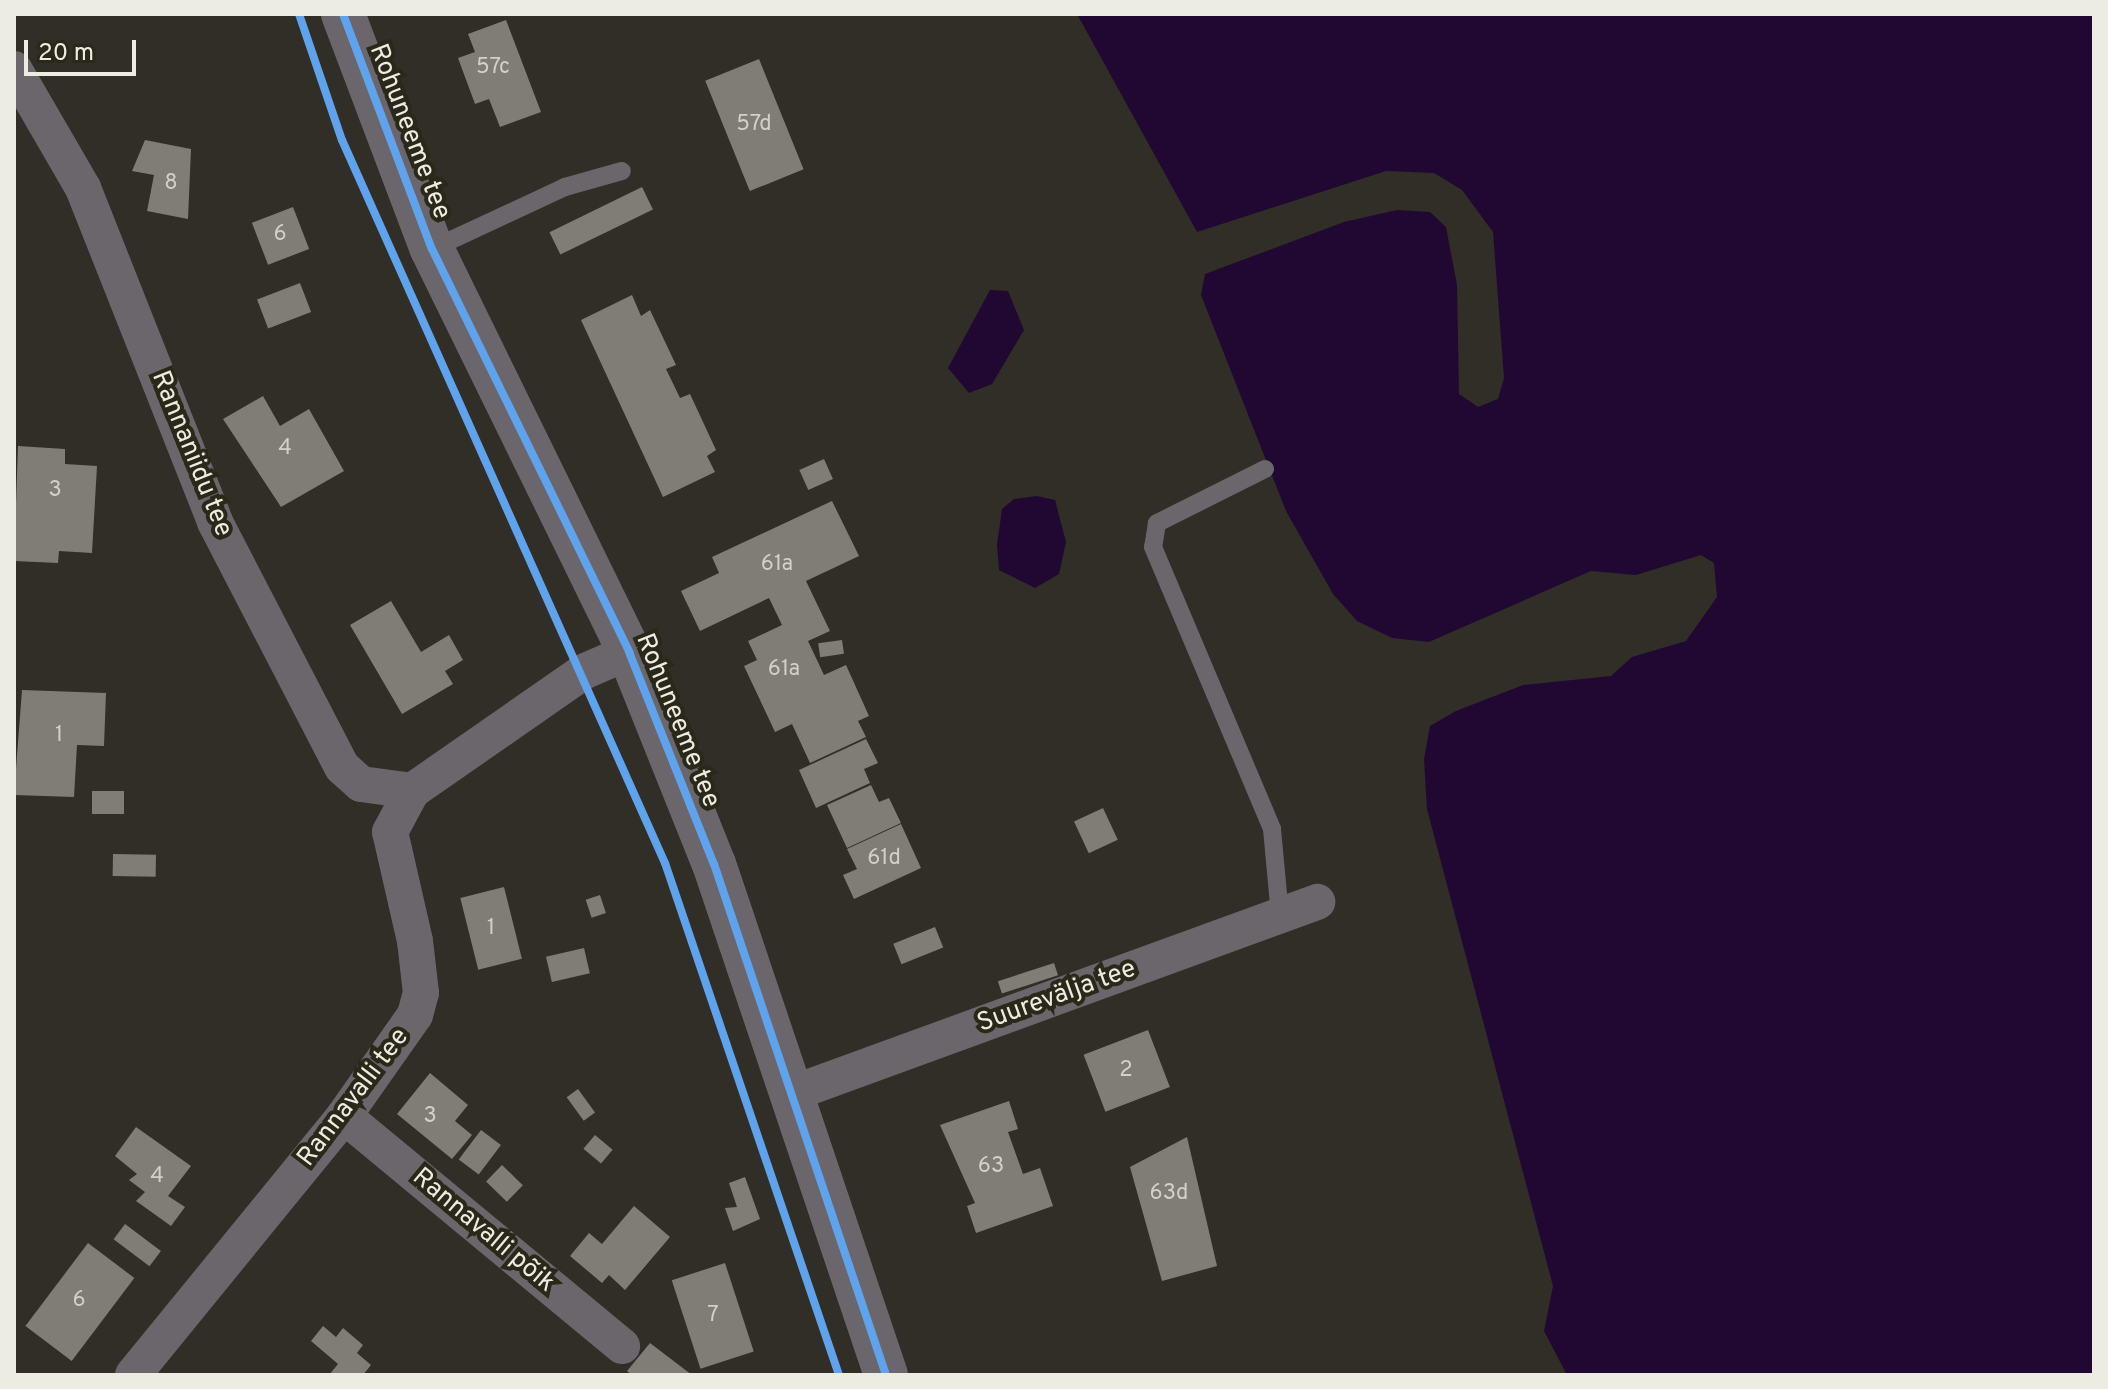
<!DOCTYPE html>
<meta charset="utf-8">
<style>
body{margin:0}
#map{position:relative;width:2108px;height:1389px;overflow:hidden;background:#302e26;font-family:Overpass,sans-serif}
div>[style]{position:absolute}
.water>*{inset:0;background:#210833}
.building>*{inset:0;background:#7f7d75;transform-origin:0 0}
.service>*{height:18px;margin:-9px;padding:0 9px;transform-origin:9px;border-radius:9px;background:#6a666c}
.minor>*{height:36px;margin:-18px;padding:0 18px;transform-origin:18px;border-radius:18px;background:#6a666c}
.tertiary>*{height:44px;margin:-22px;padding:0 22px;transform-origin:22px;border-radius:22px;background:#6a666c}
.cycleway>*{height:8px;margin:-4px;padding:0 4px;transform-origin:4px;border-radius:4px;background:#60a3ed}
span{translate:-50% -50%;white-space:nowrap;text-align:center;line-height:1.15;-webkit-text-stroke:8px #2a2818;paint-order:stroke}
.number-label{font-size:22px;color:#d2d0c7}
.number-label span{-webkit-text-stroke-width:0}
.street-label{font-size:26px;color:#edece2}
.frame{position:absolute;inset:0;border:16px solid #edece2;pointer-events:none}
.scale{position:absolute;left:24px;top:40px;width:112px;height:36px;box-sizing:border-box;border:4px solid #edece2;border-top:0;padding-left:10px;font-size:24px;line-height:28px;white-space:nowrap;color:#edece2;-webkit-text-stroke:6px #2a2818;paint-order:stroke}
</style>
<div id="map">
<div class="water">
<div style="clip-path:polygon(1077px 14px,2094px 14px,2094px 1375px,1567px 1375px,1544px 1331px,1553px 1286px,1427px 809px,1424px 759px,1430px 726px,1456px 711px,1523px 685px,1611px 676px,1632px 657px,1686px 641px,1717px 597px,1714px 563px,1701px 555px,1636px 575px,1591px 571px,1429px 642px,1392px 638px,1357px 621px,1333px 594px,1286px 511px,1201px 295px,1205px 274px,1344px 222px,1397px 210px,1430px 212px,1446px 227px,1457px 285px,1459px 394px,1478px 407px,1498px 399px,1504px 378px,1493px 232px,1462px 190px,1434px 173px,1386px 171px,1197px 232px)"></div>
<div style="clip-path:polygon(990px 290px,1008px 291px,1024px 330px,992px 384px,969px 393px,948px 368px)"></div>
<div style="clip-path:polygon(1037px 496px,1055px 500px,1066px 542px,1059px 574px,1035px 588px,999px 570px,997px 545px,1002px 509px,1014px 499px)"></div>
</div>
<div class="building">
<div style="clip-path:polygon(506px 20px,541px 112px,500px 127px,489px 99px,475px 104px,458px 58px,475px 52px,468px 34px)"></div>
<div style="left:759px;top:59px;width:119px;height:58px;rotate:68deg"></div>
<div style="clip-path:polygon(145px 140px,191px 149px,188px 219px,147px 211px,154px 175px,132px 171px)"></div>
<div style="left:642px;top:187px;width:25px;height:103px;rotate:64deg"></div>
<div style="left:293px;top:207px;width:45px;height:44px;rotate:69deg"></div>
<div style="left:300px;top:283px;width:31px;height:46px;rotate:69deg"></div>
<div style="clip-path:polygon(632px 295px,641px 316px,650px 310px,676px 365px,666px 369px,680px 398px,690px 394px,716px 450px,707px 456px,715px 472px,663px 497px,581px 320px)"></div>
<div style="clip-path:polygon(263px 396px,280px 426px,309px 409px,344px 471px,281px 507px,223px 419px)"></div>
<div style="clip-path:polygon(18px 446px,65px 449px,65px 464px,97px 466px,92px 553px,59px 551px,58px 563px,14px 561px)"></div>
<div style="left:824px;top:459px;width:22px;height:27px;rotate:66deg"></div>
<div style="clip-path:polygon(832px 501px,859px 556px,806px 581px,830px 631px,808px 641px,824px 675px,846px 665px,869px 716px,858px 721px,866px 737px,810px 763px,792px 724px,775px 732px,744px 666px,757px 660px,748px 641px,782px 625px,769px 598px,700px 631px,681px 591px,719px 573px,712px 557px)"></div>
<div style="clip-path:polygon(391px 601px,421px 652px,449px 635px,463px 660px,445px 671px,453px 684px,402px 714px,350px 625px)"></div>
<div style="left:842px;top:640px;width:14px;height:24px;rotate:82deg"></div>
<div style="clip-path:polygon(22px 690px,106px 693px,104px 746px,77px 745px,74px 797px,14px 795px)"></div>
<div style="clip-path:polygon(866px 739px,878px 763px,864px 769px,870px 783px,816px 808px,799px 770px)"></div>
<div style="clip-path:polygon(871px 785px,879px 802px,889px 798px,901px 823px,847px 848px,827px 805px)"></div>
<div style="left:92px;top:791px;width:32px;height:23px"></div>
<div style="left:1103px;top:808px;width:35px;height:32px;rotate:65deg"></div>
<div style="clip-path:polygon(901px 824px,921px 868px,854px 899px,843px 875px,857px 869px,847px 849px)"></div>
<div style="left:113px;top:854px;width:43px;height:22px;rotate:1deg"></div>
<div style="left:504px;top:887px;width:74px;height:45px;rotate:76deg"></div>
<div style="left:600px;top:895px;width:19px;height:15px;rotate:72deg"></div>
<div style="left:935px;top:927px;width:22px;height:45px;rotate:68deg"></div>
<div style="left:584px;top:948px;width:26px;height:39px;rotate:77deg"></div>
<div style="left:1054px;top:963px;width:13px;height:59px;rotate:72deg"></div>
<div style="left:1148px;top:1030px;width:61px;height:69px;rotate:69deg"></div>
<div style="clip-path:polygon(430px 1073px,468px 1105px,455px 1121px,472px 1135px,452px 1159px,397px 1114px)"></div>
<div style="left:578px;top:1089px;width:29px;height:14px;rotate:54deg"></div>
<div style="clip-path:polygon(1009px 1101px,1018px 1129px,1008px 1132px,1023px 1174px,1040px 1168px,1053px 1206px,976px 1233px,967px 1206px,975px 1203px,940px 1125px)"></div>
<div style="clip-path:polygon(136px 1127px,191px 1166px,168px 1196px,185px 1207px,171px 1226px,136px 1201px,145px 1192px,129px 1180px,137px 1174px,115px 1156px)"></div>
<div style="left:481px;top:1130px;width:25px;height:37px;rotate:37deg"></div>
<div style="left:595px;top:1135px;width:23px;height:18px;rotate:40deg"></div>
<div style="clip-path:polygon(1187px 1137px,1217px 1266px,1162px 1281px,1130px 1167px)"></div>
<div style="left:502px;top:1165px;width:29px;height:23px;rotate:44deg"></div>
<div style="clip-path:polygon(745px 1177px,760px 1219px,733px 1231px,725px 1208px,737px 1207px,729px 1183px)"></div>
<div style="clip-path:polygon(634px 1206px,670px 1237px,625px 1290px,609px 1275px,602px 1283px,570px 1256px,589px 1233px,602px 1244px)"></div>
<div style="left:125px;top:1224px;width:45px;height:19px;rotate:37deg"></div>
<div style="left:88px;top:1243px;width:58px;height:104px;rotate:37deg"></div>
<div style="left:725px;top:1263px;width:93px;height:56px;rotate:72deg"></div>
<div style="clip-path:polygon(323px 1326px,336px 1337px,343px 1328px,363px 1345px,357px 1353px,371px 1365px,363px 1375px,329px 1375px,338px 1364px,311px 1341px)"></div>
<div style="clip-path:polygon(650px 1343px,692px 1375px,632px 1375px,627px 1371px)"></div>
</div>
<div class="service">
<div style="left:432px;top:249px;width:147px;rotate:-25deg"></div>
<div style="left:565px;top:187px;width:59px;rotate:-15.7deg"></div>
<div style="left:1265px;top:469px;width:121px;rotate:153.4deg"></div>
<div style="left:1157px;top:523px;width:24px;rotate:99deg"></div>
<div style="left:1153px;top:547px;width:306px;rotate:67.1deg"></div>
<div style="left:1272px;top:829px;width:86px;rotate:84.7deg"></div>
</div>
<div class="minor">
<div style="left:14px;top:69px;width:138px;rotate:59.9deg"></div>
<div style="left:83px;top:188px;width:359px;rotate:68.4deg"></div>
<div style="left:215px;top:522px;width:276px;rotate:62.6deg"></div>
<div style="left:342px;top:767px;width:25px;rotate:42deg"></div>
<div style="left:361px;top:784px;width:51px;rotate:7.8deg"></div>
<div style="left:796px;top:1092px;width:555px;rotate:-20.04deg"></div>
<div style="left:344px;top:1116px;width:361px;rotate:39.6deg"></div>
<div style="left:133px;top:1375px;width:334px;rotate:-50.8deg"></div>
<div style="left:344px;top:1116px;width:123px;rotate:-54.9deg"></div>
<div style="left:415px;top:1015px;width:23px;rotate:-75deg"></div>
<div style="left:421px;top:993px;width:52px;rotate:-96.6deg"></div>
<div style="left:415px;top:941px;width:112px;rotate:-102.9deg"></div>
<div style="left:390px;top:832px;width:47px;rotate:-61.8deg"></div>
<div style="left:412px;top:791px;width:208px;rotate:-34.8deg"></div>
<div style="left:583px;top:672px;width:50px;rotate:-23.5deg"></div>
</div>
<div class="tertiary">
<div style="left:343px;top:14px;width:251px;rotate:69.3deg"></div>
<div style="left:432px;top:249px;width:449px;rotate:63.9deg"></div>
<div style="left:629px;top:652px;width:228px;rotate:68.2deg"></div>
<div style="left:714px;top:864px;width:539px;rotate:71.4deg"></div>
</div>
<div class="cycleway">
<div style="left:299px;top:14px;width:133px;rotate:71.2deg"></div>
<div style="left:342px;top:140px;width:792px;rotate:65.93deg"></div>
<div style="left:665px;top:863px;width:541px;rotate:71.23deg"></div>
<div style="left:343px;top:14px;width:251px;rotate:69.3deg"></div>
<div style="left:432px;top:249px;width:449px;rotate:63.9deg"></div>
<div style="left:629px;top:652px;width:228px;rotate:68.2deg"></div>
<div style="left:714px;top:864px;width:539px;rotate:71.4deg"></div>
</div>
<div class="number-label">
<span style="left:493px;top:68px">57c</span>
<span style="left:754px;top:125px">57d</span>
<span style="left:171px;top:184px">8</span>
<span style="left:280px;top:235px">6</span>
<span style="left:285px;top:449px">4</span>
<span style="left:55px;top:491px">3</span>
<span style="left:777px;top:565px">61a</span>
<span style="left:784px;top:670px">61a</span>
<span style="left:59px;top:736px">1</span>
<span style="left:884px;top:859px">61d</span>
<span style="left:491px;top:929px">1</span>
<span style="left:1126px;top:1071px">2</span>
<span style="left:430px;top:1117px">3</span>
<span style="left:991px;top:1167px">63</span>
<span style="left:157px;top:1177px">4</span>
<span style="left:1169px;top:1194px">63d</span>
<span style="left:79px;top:1301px">6</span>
<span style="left:713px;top:1316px">7</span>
</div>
<div class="street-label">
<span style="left:409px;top:132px;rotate:69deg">Rohuneeme tee</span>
<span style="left:191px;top:454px;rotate:68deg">Rannaniidu tee</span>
<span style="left:677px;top:721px;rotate:68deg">Rohuneeme tee</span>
<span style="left:1057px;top:997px;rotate:-20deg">Suurevälja tee</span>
<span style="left:354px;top:1098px;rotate:-53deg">Rannavalli tee</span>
<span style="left:483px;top:1231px;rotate:40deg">Rannavalli põik</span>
</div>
<div class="frame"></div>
<div class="scale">20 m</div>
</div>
